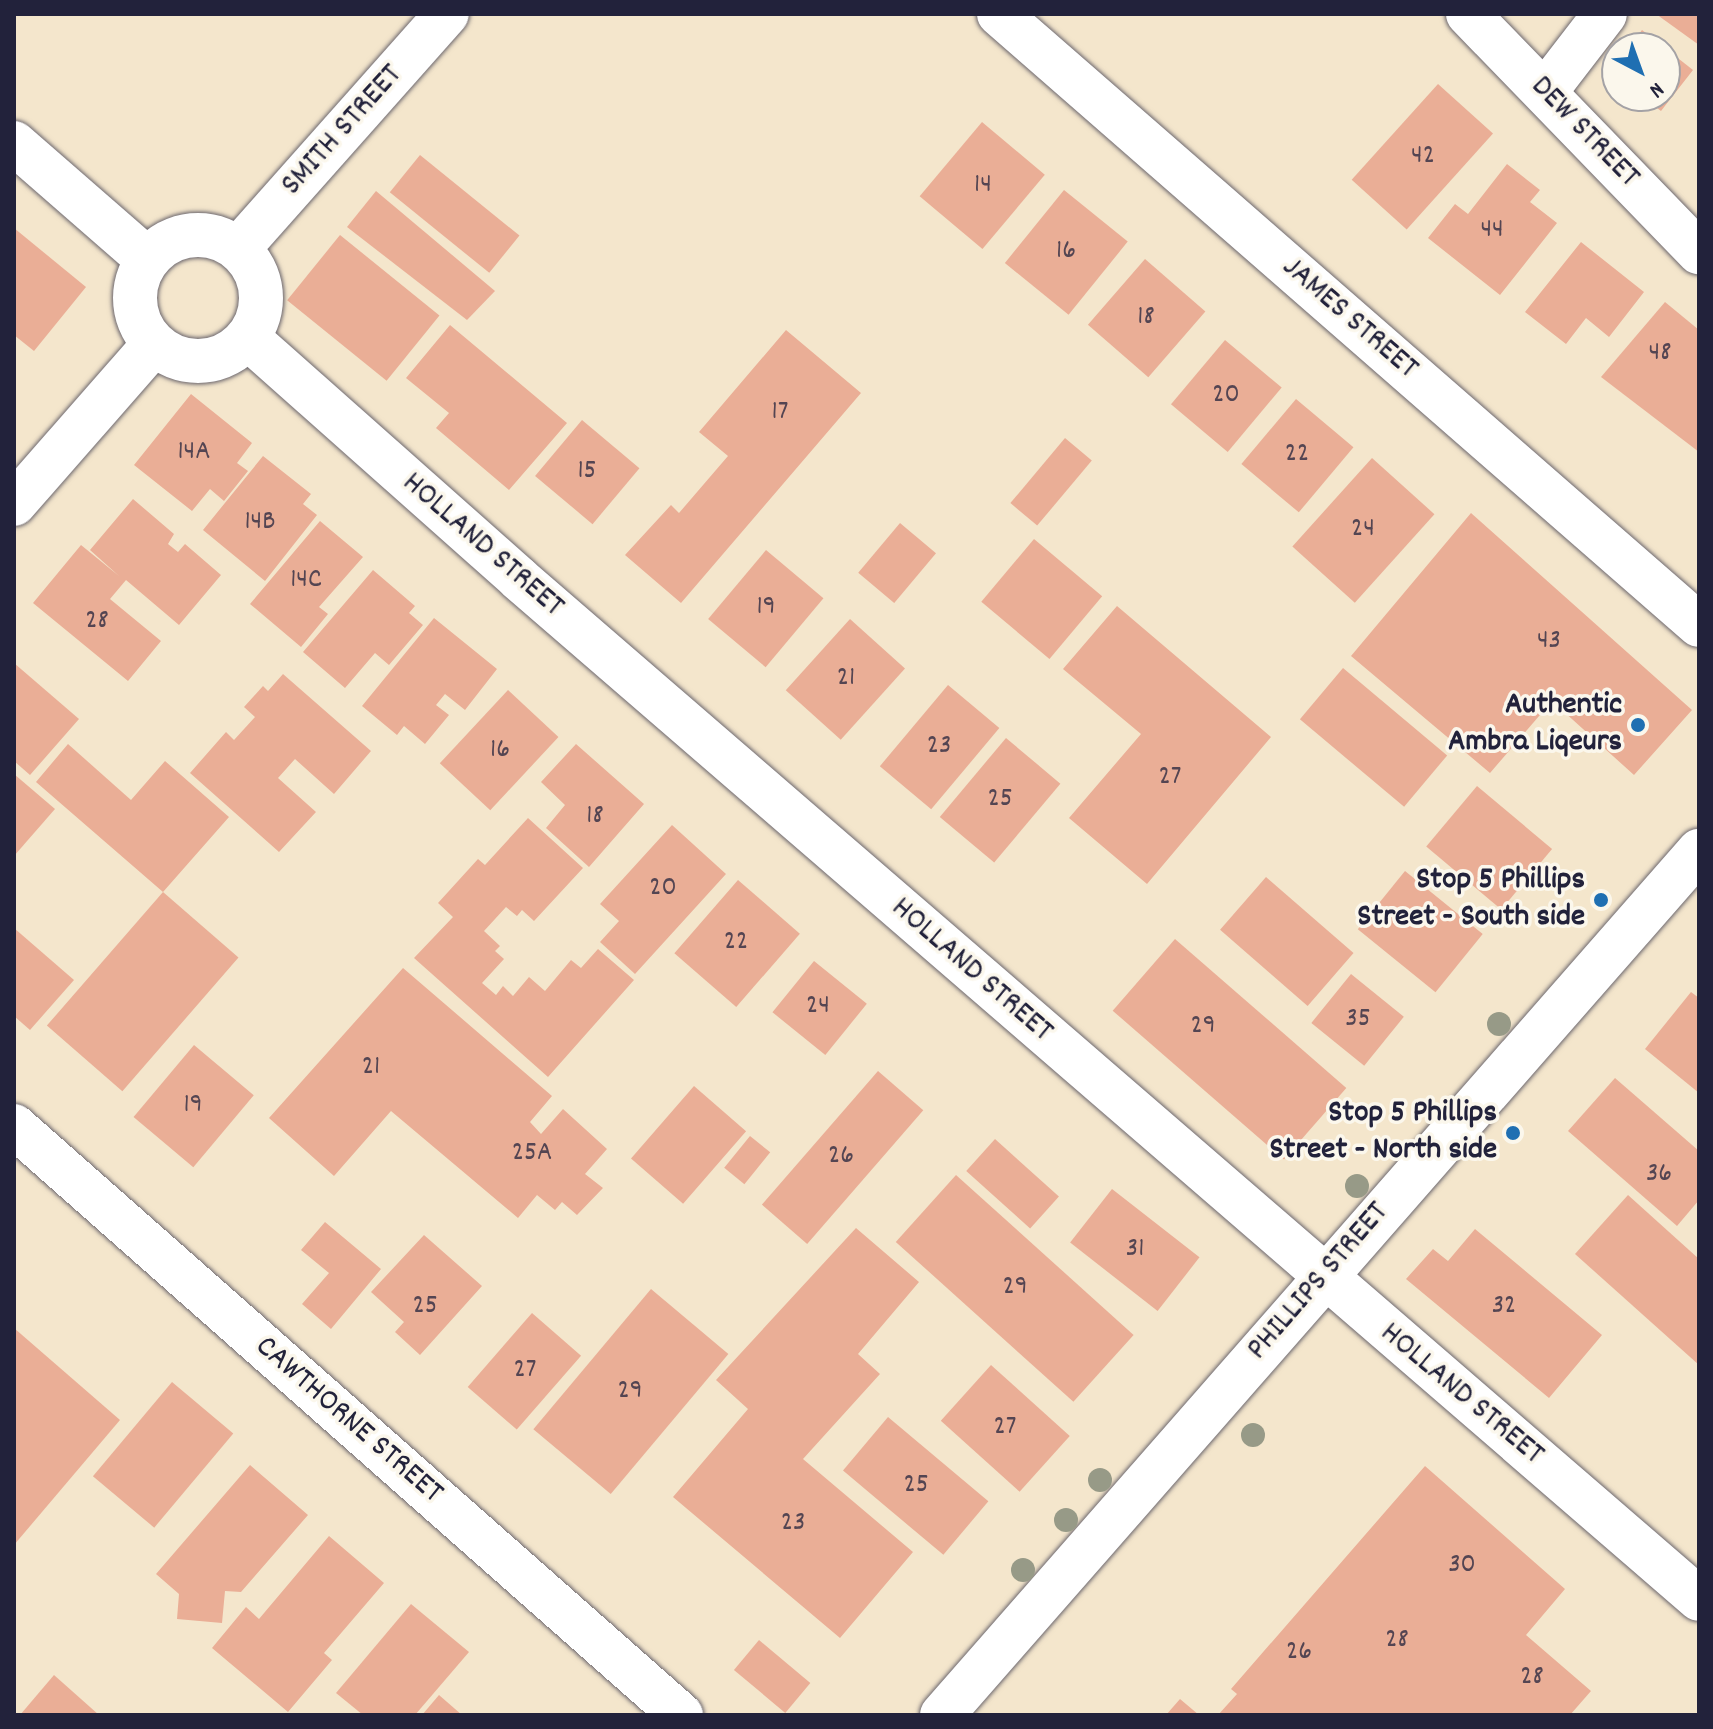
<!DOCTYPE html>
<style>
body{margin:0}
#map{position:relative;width:1713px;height:1729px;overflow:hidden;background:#f4e6cc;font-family:Dekko,sans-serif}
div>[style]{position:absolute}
.building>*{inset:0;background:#eaae96;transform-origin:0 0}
.roads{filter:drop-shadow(0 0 2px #6c676e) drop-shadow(0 0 2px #6c676e)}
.minor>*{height:44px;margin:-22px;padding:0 22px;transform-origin:22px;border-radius:22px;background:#fff}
.minor>.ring{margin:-22px;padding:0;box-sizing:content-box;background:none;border:44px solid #fff;border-radius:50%}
.trees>*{width:24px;height:24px;margin:-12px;border-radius:50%;background:#979a87}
.dots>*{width:22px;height:22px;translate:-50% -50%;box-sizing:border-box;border:4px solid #fbf7ec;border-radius:50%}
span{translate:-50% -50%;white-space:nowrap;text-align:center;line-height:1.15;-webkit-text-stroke:7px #fbf7ec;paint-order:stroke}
.number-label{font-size:28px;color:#544552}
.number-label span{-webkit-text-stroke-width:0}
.street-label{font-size:32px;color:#22223b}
.poi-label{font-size:32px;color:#22223b;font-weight:700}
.right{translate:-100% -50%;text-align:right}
.frame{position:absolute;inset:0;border:16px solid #22223b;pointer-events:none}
.north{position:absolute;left:1601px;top:32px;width:80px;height:80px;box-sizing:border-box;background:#fbf7ec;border:2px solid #a4a2a5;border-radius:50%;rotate:139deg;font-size:22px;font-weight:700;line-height:32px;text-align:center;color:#22223b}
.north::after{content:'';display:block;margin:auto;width:28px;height:36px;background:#1f6fb2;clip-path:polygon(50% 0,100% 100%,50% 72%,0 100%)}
</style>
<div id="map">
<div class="building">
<div style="clip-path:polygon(1656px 14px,1699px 14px,1699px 45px)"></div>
<div style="clip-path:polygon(1642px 30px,1665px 48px,1629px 48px)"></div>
<div style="clip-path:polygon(1665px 48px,1693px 70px,1661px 111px,1641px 96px,1665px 96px)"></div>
<div style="left:1438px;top:84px;width:74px;height:129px;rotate:42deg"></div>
<div style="left:982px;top:122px;width:82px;height:97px;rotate:40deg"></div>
<div style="left:420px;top:155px;width:128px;height:48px;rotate:39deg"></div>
<div style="clip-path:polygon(1507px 164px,1540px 190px,1530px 202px,1557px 223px,1500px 295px,1428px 238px,1455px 204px,1468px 214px)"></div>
<div style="left:1064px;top:190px;width:82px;height:94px;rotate:39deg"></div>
<div style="clip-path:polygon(376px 191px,495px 291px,467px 320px,347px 227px)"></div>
<div style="clip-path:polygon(14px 228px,86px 287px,34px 351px,14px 335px)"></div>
<div style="left:340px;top:235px;width:128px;height:84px;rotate:39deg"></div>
<div style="clip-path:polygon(1581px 242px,1644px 292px,1609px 337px,1586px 318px,1566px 344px,1525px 312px)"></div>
<div style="left:1145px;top:259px;width:80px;height:87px;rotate:41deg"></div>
<div style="clip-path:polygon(1665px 302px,1699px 330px,1699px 452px,1601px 377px)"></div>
<div style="clip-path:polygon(450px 325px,567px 423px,509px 490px,436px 428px,449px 413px,406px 378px)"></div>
<div style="clip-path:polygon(786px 330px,861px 393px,681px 603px,625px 555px,671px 505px,679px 513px,728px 456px,699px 432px)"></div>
<div style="left:1225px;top:340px;width:74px;height:84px;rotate:40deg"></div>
<div style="clip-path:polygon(191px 394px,252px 443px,237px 463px,248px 471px,224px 501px,210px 489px,192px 511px,134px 465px)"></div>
<div style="left:1296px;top:399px;width:75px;height:85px;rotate:40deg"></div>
<div style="left:582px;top:420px;width:75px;height:73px;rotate:40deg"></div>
<div style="left:1065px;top:438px;width:35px;height:85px;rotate:40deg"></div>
<div style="clip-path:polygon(263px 456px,311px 494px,303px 504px,317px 515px,265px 581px,203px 530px)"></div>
<div style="left:1372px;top:458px;width:84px;height:119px;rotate:42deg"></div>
<div style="clip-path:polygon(133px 499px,174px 534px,168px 544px,178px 552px,185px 544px,221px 575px,179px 625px,126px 580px,110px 599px,161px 641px,128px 681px,33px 603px,81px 545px,119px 576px,90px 550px)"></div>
<div style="clip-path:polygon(1471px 513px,1692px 710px,1634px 775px,1552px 701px,1490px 773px,1351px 656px)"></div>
<div style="clip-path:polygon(320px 521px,363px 557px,319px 607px,328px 614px,301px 647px,250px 604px)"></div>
<div style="left:900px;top:523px;width:47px;height:65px;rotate:40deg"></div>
<div style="left:1034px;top:539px;width:89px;height:82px;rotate:40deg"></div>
<div style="left:766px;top:550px;width:75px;height:90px;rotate:40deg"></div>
<div style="clip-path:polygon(373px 570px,415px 606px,409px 613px,423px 625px,389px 665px,375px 653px,345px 688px,303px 652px)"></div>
<div style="clip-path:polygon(1117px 606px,1271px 737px,1147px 884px,1069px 818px,1141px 734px,1063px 669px)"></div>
<div style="clip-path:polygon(434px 618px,497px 669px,465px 710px,445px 694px,436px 705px,449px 715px,425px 744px,404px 726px,397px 735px,362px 706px)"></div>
<div style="left:850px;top:619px;width:74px;height:96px;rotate:42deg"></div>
<div style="clip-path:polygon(14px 663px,79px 719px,30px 775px,14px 761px)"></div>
<div style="left:1343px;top:668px;width:136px;height:67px;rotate:40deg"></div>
<div style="clip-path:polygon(283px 674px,371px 751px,334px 794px,295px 759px,278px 778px,316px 812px,279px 852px,190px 773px,226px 732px,234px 740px,255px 717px,244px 707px,263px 686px,268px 691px)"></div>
<div style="left:948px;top:685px;width:67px;height:106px;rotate:40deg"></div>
<div style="left:508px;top:690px;width:69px;height:100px;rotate:43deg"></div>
<div style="left:1006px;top:738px;width:71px;height:103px;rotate:40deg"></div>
<div style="clip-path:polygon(68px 744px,131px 800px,165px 761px,229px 817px,163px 892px,36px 782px)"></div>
<div style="clip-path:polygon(576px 744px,644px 804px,589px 867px,546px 828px,565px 805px,541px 782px)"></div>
<div style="clip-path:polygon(14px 774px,55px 809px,14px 856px)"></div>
<div style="left:1477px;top:786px;width:98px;height:79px;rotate:40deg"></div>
<div style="clip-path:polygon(528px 818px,583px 868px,534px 921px,522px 910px,517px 916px,506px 907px,484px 931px,500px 946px,495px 951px,504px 959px,482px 983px,496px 995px,503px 986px,513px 996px,529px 977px,545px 991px,571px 960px,581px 968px,598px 949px,634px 980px,548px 1077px,414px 958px,453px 917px,438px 903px,478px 859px,485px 865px)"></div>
<div style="clip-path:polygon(672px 825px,726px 874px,635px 974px,600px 942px,619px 921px,600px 904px)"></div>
<div style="left:1405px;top:871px;width:100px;height:75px;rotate:39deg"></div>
<div style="left:1266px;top:877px;width:116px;height:70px;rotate:41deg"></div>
<div style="left:738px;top:880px;width:82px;height:97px;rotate:41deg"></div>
<div style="left:163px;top:892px;width:100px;height:177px;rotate:41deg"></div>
<div style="clip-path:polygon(14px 928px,74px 980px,30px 1030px,14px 1016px)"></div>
<div style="left:1175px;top:939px;width:227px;height:95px;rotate:41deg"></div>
<div style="left:814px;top:961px;width:68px;height:66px;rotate:39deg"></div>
<div style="clip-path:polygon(403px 968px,552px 1096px,530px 1122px,541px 1134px,563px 1109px,607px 1149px,585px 1174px,603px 1188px,577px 1215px,562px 1202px,555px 1210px,537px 1195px,518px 1218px,391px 1111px,334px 1176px,269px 1118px)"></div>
<div style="left:1351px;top:974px;width:68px;height:63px;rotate:39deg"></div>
<div style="clip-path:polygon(1691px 992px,1699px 998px,1699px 1093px,1645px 1049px)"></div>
<div style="left:194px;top:1045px;width:78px;height:94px;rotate:40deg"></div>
<div style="left:878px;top:1071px;width:60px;height:177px;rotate:41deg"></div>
<div style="clip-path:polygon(1615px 1078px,1699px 1151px,1699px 1200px,1677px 1226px,1568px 1131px)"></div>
<div style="left:694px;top:1086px;width:69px;height:96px;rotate:41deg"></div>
<div style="left:750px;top:1136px;width:26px;height:41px;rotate:39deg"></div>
<div style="left:995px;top:1139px;width:86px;height:43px;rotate:42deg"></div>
<div style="left:956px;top:1175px;width:239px;height:90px;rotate:42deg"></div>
<div style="left:1112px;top:1189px;width:111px;height:68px;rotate:38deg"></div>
<div style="clip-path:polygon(1628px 1195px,1699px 1259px,1699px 1365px,1575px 1254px)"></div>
<div style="clip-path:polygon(325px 1222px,381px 1269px,331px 1329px,302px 1304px,329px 1273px,301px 1250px)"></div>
<div style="clip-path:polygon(856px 1228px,919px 1282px,858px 1354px,880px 1374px,803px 1459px,913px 1552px,840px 1638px,673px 1497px,748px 1409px,716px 1380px)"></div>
<div style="clip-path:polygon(1475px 1229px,1602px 1335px,1549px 1398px,1406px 1279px,1433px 1249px,1448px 1261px)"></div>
<div style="clip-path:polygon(424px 1235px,482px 1286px,420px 1355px,395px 1332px,404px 1322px,371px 1292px)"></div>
<div style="left:651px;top:1289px;width:101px;height:183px;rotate:40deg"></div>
<div style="left:532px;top:1313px;width:65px;height:98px;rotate:41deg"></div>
<div style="clip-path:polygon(14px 1328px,120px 1420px,14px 1545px)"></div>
<div style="left:991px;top:1365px;width:106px;height:75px;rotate:42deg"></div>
<div style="left:172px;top:1382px;width:80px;height:123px;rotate:40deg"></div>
<div style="left:888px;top:1417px;width:131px;height:70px;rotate:40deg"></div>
<div style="clip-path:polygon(250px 1465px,308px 1515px,241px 1592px,225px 1591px,222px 1623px,177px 1619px,179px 1594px,156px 1574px)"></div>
<div style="clip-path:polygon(1425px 1466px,1565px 1589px,1526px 1635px,1591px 1691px,1570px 1715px,1218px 1715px,1237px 1694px,1231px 1689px)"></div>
<div style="clip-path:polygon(329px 1536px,384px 1583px,324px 1653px,332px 1660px,288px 1712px,212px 1648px,246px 1607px,259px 1619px)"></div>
<div style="clip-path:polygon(411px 1604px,469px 1652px,415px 1715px,363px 1715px,336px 1693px)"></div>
<div style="left:759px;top:1640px;width:67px;height:39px;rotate:40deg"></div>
<div style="clip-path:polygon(54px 1675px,99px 1715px,20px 1715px)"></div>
<div style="clip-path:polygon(439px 1695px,462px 1715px,422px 1715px)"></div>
<div style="clip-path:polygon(1180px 1699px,1199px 1715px,1166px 1715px)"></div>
</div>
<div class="roads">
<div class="minor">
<div style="left:999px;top:14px;width:929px;rotate:41.12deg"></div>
<div style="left:1468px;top:14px;width:332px;rotate:45.9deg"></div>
<div style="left:1545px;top:92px;width:98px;rotate:-52.4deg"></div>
<div style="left:14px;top:143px;width:176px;rotate:41.1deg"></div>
<div class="ring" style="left:135px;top:235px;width:82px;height:82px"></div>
<div style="left:239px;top:248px;width:313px;rotate:-48.4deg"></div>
<div style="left:248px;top:338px;width:361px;rotate:41.6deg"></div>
<div style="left:518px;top:578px;width:1561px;rotate:40.84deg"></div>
<div style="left:14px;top:504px;width:211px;rotate:-48.8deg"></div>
<div style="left:14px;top:1126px;width:890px;rotate:41.45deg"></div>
<div style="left:942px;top:1715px;width:1149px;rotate:-48.78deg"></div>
</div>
</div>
<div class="trees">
<div style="left:1499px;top:1024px"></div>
<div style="left:1357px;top:1186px"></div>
<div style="left:1253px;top:1435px"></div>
<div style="left:1100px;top:1480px"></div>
<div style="left:1066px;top:1520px"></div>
<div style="left:1023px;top:1570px"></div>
</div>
<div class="dots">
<div style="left:1638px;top:725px;background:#1f6fb2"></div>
<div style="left:1601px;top:900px;background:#1f6fb2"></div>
<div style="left:1513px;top:1133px;background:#1f6fb2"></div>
</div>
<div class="number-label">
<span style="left:1423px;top:157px">42</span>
<span style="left:983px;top:186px">14</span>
<span style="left:1492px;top:231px">44</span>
<span style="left:1066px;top:252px">16</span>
<span style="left:1146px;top:318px">18</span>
<span style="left:1660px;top:354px">48</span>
<span style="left:1226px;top:396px">20</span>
<span style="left:780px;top:413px">17</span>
<span style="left:194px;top:453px">14A</span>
<span style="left:1297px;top:455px">22</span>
<span style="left:587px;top:472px">15</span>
<span style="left:260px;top:523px">14B</span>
<span style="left:1363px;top:530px">24</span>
<span style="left:306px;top:581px">14C</span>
<span style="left:766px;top:608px">19</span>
<span style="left:97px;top:622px">28</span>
<span style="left:1549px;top:642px">43</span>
<span style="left:846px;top:679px">21</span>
<span style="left:939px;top:747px">23</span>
<span style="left:500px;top:751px">16</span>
<span style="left:1170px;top:778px">27</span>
<span style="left:1000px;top:800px">25</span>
<span style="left:595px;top:817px">18</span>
<span style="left:663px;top:889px">20</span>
<span style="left:736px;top:943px">22</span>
<span style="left:818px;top:1007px">24</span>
<span style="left:1358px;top:1020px">35</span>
<span style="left:1203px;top:1027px">29</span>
<span style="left:371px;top:1068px">21</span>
<span style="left:193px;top:1106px">19</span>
<span style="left:532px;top:1154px">25A</span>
<span style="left:841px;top:1157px">26</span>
<span style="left:1659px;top:1175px">36</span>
<span style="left:1135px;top:1250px">31</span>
<span style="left:1015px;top:1288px">29</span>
<span style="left:425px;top:1307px">25</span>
<span style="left:1504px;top:1307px">32</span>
<span style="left:525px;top:1371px">27</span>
<span style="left:630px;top:1392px">29</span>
<span style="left:1005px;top:1428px">27</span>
<span style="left:916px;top:1486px">25</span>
<span style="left:793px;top:1524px">23</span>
<span style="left:1462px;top:1566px">30</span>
<span style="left:1397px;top:1641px">28</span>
<span style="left:1299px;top:1653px">26</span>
<span style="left:1532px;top:1678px">28</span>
</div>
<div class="street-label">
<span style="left:343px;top:131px;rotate:-48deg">SMITH STREET</span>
<span style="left:1584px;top:133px;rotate:46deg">DEW STREET</span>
<span style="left:1349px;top:319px;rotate:41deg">JAMES STREET</span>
<span style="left:482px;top:546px;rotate:41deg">HOLLAND STREET</span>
<span style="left:971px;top:971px;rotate:41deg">HOLLAND STREET</span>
<span style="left:1319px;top:1282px;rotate:-49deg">PHILLIPS STREET</span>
<span style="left:1461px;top:1395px;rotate:40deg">HOLLAND STREET</span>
<span style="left:348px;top:1421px;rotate:41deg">CAWTHORNE STREET</span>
</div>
<div class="poi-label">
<span class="right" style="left:1622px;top:725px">Authentic<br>Ambra Liqeurs</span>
<span class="right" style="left:1585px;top:900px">Stop 5 Phillips<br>Street - South side</span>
<span class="right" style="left:1497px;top:1133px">Stop 5 Phillips<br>Street - North side</span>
</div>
<div class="frame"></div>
<div class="north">N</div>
</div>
